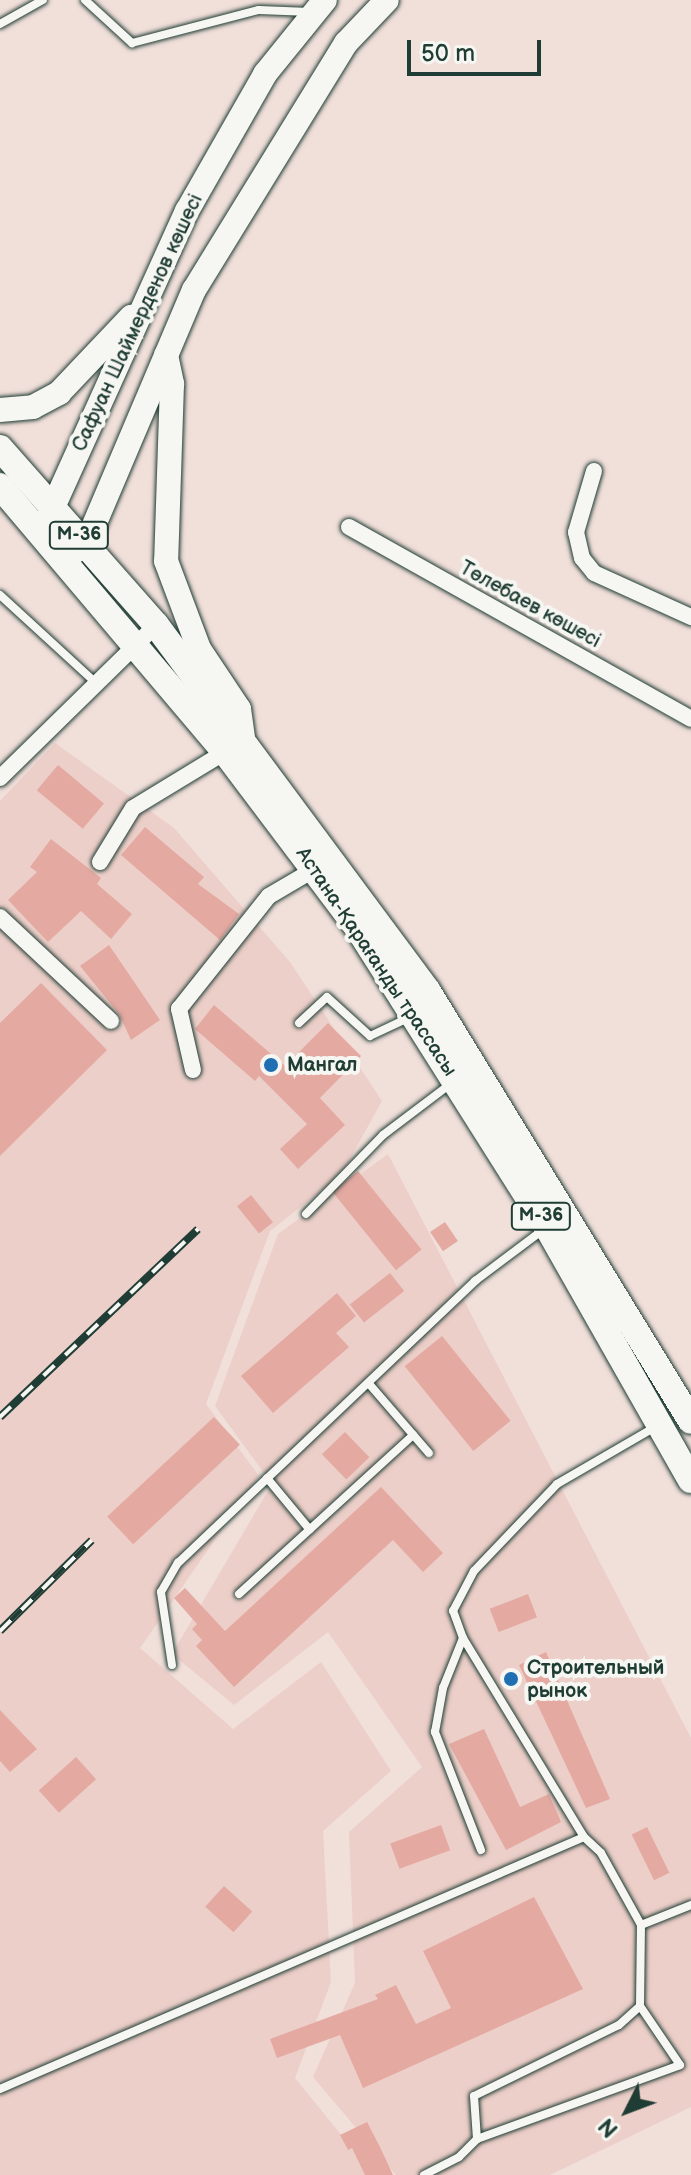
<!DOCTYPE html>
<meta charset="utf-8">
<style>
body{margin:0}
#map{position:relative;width:691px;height:2175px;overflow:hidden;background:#f1dfda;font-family:"Balsamiq Sans",sans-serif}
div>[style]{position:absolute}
.built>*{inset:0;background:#edcfc9}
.building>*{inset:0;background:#e4a9a1;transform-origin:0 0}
.roads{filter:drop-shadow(0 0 2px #1f3d34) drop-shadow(0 0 2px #1f3d34)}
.service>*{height:8px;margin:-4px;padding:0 4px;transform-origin:4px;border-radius:4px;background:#f6f6f2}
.minor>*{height:16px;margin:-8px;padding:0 8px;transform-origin:8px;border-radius:8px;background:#f6f6f2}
.secondary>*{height:24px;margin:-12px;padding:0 12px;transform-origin:12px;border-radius:12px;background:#f6f6f2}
.primary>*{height:26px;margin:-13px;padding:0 13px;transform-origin:13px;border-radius:13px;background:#f6f6f2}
.rail>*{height:8px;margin-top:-4px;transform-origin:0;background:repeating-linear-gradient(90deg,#f6f6f2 0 15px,#1f3d34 0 30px);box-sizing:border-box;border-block:2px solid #1f3d34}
.dots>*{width:22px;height:22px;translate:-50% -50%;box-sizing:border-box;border:4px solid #f6f6f2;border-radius:50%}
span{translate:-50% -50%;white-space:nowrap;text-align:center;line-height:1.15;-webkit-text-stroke:8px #f6f6f2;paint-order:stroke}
.shield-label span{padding:2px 6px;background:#f6f6f2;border:2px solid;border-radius:6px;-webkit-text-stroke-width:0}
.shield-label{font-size:18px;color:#1f3d34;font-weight:700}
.street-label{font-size:20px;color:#1f3d34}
.poi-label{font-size:20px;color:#1f3d34;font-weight:700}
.left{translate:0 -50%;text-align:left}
.north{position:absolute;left:587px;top:2071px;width:80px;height:80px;-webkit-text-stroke:6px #f6f6f2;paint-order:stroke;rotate:228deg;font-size:22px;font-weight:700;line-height:32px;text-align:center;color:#1f3d34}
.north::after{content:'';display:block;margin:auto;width:28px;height:36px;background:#1f3d34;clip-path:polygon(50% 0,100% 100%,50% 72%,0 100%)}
.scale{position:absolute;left:407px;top:40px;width:134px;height:36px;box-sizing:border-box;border:4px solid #1f3d34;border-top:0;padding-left:10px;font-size:24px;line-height:28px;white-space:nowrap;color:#1f3d34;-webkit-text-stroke:6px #f6f6f2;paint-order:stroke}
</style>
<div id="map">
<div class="built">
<div style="clip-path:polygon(55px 743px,174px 828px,290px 962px,382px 1101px,341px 1175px,270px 1231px,206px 1404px,259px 1476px,140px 1648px,233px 1729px,321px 1662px,391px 1771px,323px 1831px,331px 1982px,295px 2078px,374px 2175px,0 2175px,0 801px)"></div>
<div style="clip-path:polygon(388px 1154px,691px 1738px,691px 2107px,550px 2175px,396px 2175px,313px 2077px,355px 1983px,349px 1832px,422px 1767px,328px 1632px,234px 1705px,172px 1654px,272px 1484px,215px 1406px,278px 1234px)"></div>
</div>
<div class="building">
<div style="left:58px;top:765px;width:60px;height:33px;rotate:40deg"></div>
<div style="clip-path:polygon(145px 827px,204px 877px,198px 884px,239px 914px,220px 940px,121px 855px)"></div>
<div style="clip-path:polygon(51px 839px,101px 878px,97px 884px,132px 914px,111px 939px,81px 911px,48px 942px,8px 900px,37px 872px,30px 867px)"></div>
<div style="clip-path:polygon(109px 945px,160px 1020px,131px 1040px,119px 1014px,80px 966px)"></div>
<div style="clip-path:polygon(41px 983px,107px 1050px,0 1156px,0 1023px)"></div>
<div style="clip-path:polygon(214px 1005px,285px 1066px,328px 1023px,361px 1056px,320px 1098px,345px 1125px,298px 1169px,280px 1149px,307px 1124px,259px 1076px,255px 1081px,195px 1029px)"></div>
<div style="left:358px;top:1171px;width:101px;height:33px;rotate:51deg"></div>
<div style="left:251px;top:1195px;width:35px;height:18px;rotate:51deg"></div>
<div style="left:445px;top:1222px;width:23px;height:18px;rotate:56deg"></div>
<div style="left:390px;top:1273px;width:23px;height:51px;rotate:52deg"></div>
<div style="clip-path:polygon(337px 1293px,356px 1316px,336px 1333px,349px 1347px,273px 1413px,241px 1376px)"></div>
<div style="left:442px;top:1336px;width:109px;height:48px;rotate:51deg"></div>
<div style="left:214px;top:1417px;width:38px;height:146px;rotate:47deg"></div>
<div style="left:345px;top:1432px;width:35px;height:32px;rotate:46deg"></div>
<div style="clip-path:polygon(381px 1487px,443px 1553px,423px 1572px,393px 1540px,234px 1687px,196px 1646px,202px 1640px,192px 1629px,197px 1624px,174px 1598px,185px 1588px,225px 1631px)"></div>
<div style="left:528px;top:1594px;width:25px;height:41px;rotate:69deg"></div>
<div style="clip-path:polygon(546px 1652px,610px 1799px,586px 1808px,519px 1665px)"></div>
<div style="clip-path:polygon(0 1710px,37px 1749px,10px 1772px,0 1761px)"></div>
<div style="clip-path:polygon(484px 1729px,520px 1807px,549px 1794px,561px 1822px,506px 1850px,449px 1744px)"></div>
<div style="left:76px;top:1757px;width:30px;height:50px;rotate:48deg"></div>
<div style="left:441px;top:1825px;width:27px;height:54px;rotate:70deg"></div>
<div style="left:647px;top:1827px;width:51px;height:17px;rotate:64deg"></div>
<div style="left:224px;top:1886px;width:38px;height:28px;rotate:42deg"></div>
<div style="clip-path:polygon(534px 1897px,583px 1989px,363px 2088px,340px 2035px,277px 2058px,270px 2039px,378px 1999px,375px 1995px,396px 1985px,416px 2024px,451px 2008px,423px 1951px)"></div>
<div style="clip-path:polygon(367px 2122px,380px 2147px,393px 2175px,365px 2175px,352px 2148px,348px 2150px,340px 2135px)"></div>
</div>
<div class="roads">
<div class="service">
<div style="left:85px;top:0;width:64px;rotate:42.5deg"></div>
<div style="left:132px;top:43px;width:131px;rotate:-14.6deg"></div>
<div style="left:259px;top:10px;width:51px;rotate:2.2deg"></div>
<div style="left:0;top:24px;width:49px;rotate:-29.2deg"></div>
<div style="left:0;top:595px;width:130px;rotate:42.5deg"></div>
<div style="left:299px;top:1023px;width:38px;rotate:-43deg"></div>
<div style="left:327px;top:997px;width:58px;rotate:42.2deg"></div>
<div style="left:370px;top:1036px;width:42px;rotate:-25.3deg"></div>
<div style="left:306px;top:1214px;width:110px;rotate:-45.7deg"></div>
<div style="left:383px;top:1135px;width:88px;rotate:-37.1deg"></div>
<div style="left:370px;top:1385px;width:90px;rotate:49.1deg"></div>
<div style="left:267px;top:1478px;width:67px;rotate:50.4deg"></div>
<div style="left:239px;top:1594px;width:236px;rotate:-42.4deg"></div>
<div style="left:463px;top:1638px;width:233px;rotate:58.7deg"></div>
<div style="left:172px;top:1665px;width:74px;rotate:-98.6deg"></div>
<div style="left:161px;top:1592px;width:34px;rotate:-60deg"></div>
<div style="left:178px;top:1563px;width:410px;rotate:-43.5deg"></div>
<div style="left:475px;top:1281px;width:85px;rotate:-36.9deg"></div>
<div style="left:481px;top:1850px;width:127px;rotate:-111.3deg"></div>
<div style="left:435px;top:1732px;width:45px;rotate:-79.7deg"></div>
<div style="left:443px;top:1688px;width:54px;rotate:-68.2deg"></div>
<div style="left:463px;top:1638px;width:29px;rotate:-110deg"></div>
<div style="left:453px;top:1611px;width:45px;rotate:-62.3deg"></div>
<div style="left:474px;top:1571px;width:120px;rotate:-46.3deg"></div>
<div style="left:557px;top:1484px;width:116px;rotate:-30.1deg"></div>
<div style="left:0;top:2089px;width:636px;rotate:-23.34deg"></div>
<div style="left:584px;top:1837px;width:23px;rotate:43deg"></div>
<div style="left:601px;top:1853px;width:82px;rotate:60.9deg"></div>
<div style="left:641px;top:1925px;width:54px;rotate:-21.8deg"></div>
<div style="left:477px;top:2139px;width:216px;rotate:-20deg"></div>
<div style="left:680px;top:2065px;width:71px;rotate:-124.1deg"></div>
<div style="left:424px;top:2175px;width:39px;rotate:-27deg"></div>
<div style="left:459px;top:2157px;width:25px;rotate:-45deg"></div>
<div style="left:477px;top:2139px;width:43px;rotate:-94deg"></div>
<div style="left:474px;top:2096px;width:161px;rotate:-26.1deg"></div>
<div style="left:619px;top:2025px;width:28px;rotate:-42deg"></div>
<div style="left:640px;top:2006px;width:81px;rotate:-89.3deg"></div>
</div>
<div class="minor">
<div style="left:594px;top:471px;width:64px;rotate:106.4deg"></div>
<div style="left:576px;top:532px;width:27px;rotate:77deg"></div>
<div style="left:582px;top:558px;width:19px;rotate:51deg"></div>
<div style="left:594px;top:573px;width:107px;rotate:24.4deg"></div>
<div style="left:349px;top:527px;width:392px;rotate:29.3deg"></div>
<div style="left:0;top:778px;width:219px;rotate:-44.4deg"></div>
<div style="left:100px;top:862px;width:63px;rotate:-58.6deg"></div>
<div style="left:133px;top:808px;width:108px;rotate:-31.3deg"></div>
<div style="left:0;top:917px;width:152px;rotate:43.1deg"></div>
<div style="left:193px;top:1070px;width:63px;rotate:-102.9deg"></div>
<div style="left:179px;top:1009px;width:144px;rotate:-51.5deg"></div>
<div style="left:269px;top:896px;width:53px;rotate:-30.4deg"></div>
</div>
<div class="secondary">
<div style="left:166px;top:355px;width:30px;rotate:78deg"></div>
<div style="left:172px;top:384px;width:177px;rotate:91.9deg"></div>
<div style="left:166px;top:561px;width:94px;rotate:69.4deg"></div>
<div style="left:199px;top:649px;width:72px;rotate:56.3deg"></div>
<div style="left:239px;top:709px;width:34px;rotate:82deg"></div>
<div style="left:0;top:410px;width:33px;rotate:-5deg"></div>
<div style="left:33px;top:407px;width:30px;rotate:-28deg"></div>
<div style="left:59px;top:393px;width:105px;rotate:-46.5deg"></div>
<div style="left:45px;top:525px;width:345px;rotate:-65.7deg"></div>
<div style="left:187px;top:211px;width:158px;rotate:-60.3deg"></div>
<div style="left:265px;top:74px;width:95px;rotate:-51deg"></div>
<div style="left:64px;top:558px;width:26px;rotate:-32deg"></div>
<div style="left:86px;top:544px;width:276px;rotate:-67deg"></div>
<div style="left:194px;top:290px;width:290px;rotate:-58.4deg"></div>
<div style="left:346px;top:43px;width:59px;rotate:-46.4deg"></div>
</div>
<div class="primary">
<div style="left:0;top:448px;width:236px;rotate:48.6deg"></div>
<div style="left:156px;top:625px;width:455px;rotate:53.4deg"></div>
<div style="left:427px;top:990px;width:505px;rotate:58.51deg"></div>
<div style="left:0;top:486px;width:348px;rotate:49.8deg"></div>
<div style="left:225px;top:752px;width:223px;rotate:53deg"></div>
<div style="left:359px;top:930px;width:352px;rotate:57.7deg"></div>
<div style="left:547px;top:1227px;width:291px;rotate:60.4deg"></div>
</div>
</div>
<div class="rail">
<div style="left:0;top:1417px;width:273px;rotate:-43.5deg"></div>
<div style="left:0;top:1631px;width:129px;rotate:-44.7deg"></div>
</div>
<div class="dots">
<div style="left:271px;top:1065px;background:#1f6fb2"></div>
<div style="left:511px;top:1679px;background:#1f6fb2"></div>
</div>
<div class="shield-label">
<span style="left:79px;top:535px">M-36</span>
<span style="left:541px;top:1216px">M-36</span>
</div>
<div class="street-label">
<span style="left:138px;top:323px;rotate:-65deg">Сафуан Шаймерденов көшесі</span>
<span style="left:530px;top:605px;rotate:29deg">Төлебаев көшесі</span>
<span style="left:376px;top:962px;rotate:56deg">Астана-Қарағанды трассасы</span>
</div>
<div class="poi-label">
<span class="left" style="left:287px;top:1065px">Мангал</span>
<span class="left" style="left:527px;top:1680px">Строительный<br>рынок</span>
</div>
<div class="north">N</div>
<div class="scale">50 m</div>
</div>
